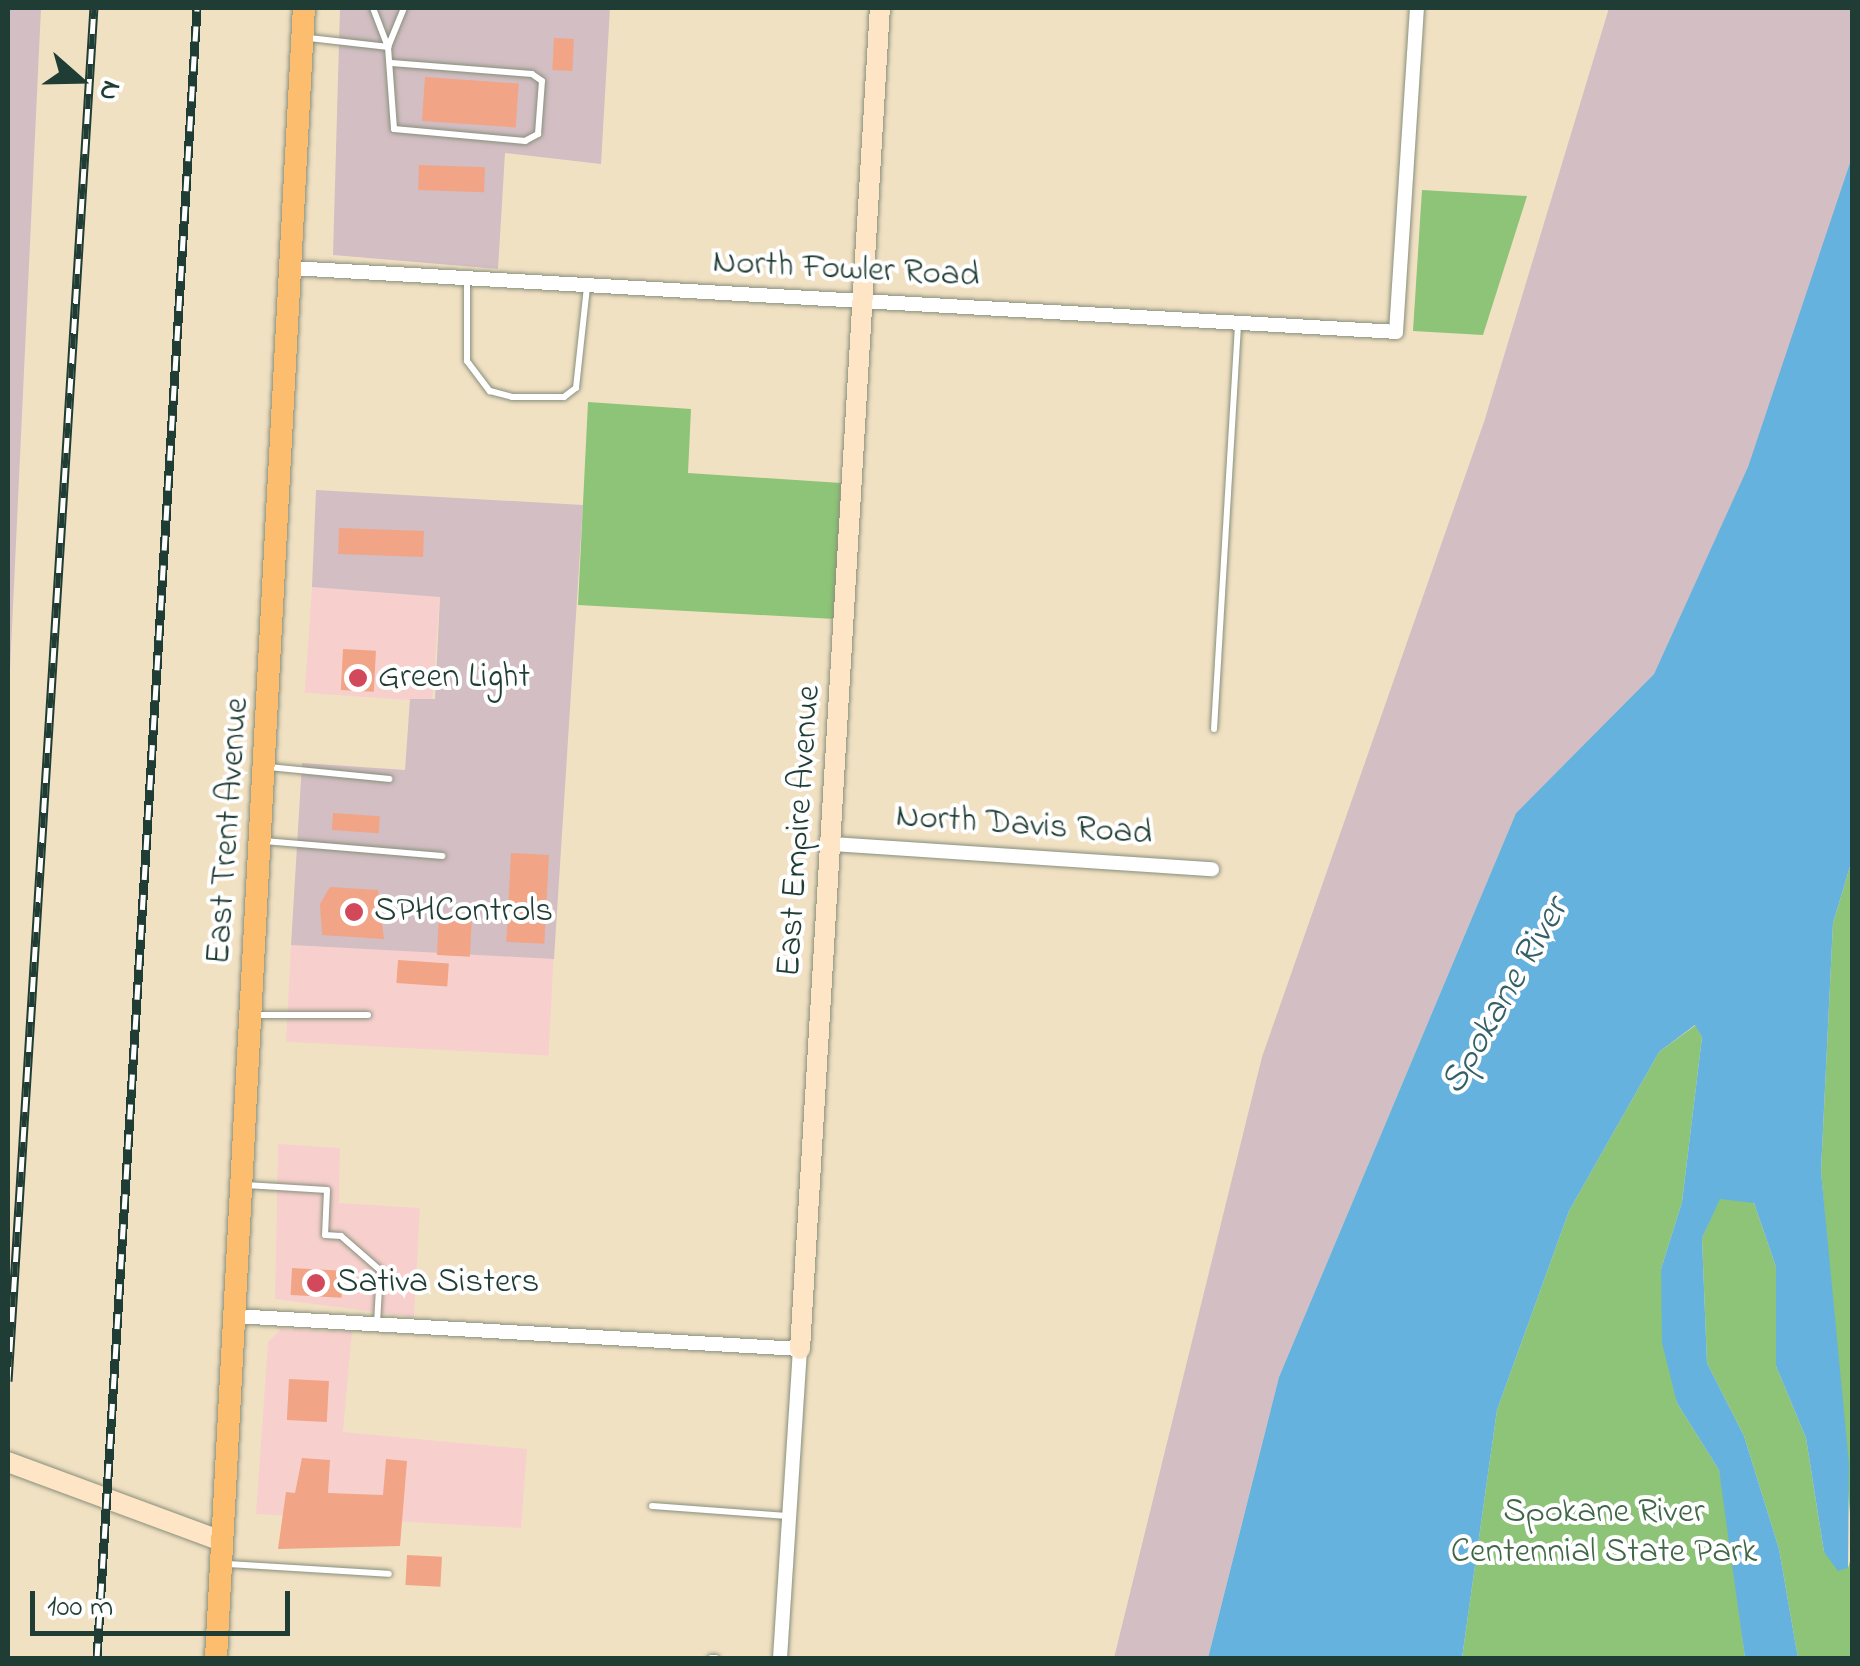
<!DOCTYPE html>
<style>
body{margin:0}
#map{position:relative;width:1860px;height:1666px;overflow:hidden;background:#f1e1c3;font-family:"Indie Flower",sans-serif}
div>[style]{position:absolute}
.built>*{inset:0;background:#f7d0cd;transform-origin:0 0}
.industrial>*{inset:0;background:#d2bec3}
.green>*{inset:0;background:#8dc477}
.water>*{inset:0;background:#66b2df}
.building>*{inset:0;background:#f2a486;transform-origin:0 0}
.roads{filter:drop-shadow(0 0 2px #888f7c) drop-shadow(0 0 2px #888f7c)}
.lane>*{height:6px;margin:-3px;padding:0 3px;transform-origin:3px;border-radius:3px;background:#fff}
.street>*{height:14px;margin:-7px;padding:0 7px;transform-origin:7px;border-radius:7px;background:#fff}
.secondary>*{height:20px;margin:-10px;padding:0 10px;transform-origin:10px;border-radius:10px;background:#fee5c5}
.primary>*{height:22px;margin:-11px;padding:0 11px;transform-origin:11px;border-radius:11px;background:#fcbd6f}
.rail>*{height:9px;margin-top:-4.5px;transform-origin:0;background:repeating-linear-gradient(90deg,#fff 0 15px,#1f3d34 0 30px);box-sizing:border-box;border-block:2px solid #1f3d34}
.dots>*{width:28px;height:28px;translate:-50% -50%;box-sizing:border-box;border:5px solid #fff;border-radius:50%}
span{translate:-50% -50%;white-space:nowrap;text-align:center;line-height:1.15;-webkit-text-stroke:8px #fff;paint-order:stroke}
.street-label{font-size:35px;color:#1f3d34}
.poi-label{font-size:35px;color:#1f3d34}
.left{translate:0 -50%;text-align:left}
.park-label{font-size:35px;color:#406648}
.water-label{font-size:38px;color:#346067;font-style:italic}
.frame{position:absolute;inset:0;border:10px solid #1f3d34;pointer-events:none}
.north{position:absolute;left:30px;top:30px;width:100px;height:100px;-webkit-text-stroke:8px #fff;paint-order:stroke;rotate:110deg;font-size:28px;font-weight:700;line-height:40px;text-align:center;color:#1f3d34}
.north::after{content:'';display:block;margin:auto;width:35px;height:45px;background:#1f3d34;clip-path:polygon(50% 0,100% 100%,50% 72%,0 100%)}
.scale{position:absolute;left:30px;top:1591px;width:260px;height:45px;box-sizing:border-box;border:5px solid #1f3d34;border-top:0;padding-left:12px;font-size:30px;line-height:35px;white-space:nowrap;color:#1f3d34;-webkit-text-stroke:8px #fff;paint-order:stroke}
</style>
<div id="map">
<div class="built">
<div style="left:312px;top:587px;width:128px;height:106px;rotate:4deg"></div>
<div style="left:291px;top:945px;width:263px;height:97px;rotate:3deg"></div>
<div style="clip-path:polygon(278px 1144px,340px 1148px,339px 1203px,420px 1208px,414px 1317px,275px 1299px)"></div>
<div style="clip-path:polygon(281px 1329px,352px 1332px,343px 1432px,527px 1449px,521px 1528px,256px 1514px,268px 1342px)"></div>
</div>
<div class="industrial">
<div style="clip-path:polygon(8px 8px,41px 8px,8px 713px)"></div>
<div style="clip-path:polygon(340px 8px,610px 8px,601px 164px,505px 153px,498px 269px,333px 255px)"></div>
<div style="clip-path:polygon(1609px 8px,1852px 8px,1852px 157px,1834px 217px,1748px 468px,1654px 674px,1516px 813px,1279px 1377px,1208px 1658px,1114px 1658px,1262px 1057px,1484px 422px)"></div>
<div style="clip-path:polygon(316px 490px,583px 505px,554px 959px,291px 945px,302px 763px,405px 770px,410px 699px,435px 699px,440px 597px,312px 587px)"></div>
</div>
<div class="green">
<div style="clip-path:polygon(1422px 190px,1527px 196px,1483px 335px,1413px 331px)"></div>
<div style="clip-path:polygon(588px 402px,691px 409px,688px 473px,841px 483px,835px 619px,578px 605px)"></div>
<div style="clip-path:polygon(1852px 860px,1852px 1537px,1821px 1171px,1833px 923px)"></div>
<div style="clip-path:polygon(1696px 1025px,1702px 1037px,1682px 1202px,1661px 1269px,1677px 1403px,1719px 1470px,1727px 1510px,1745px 1658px,1462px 1658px,1497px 1410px,1569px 1211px,1659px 1052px)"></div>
<div style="clip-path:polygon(1734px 1195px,1754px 1203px,1776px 1267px,1776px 1366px,1806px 1438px,1824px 1552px,1848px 1568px,1852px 1555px,1852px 1658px,1798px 1658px,1779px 1549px,1744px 1436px,1707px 1363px,1702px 1238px,1719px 1199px)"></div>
</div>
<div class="water">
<div style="clip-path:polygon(1852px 157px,1852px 860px,1833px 923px,1821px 1171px,1849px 1464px,1848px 1568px,1838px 1571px,1824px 1552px,1806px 1438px,1776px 1366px,1776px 1267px,1754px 1203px,1720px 1199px,1702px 1238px,1707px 1363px,1744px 1436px,1779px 1549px,1798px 1658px,1745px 1658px,1719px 1470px,1677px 1403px,1662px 1343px,1661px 1269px,1682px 1202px,1702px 1037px,1695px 1025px,1659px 1052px,1569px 1211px,1497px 1410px,1462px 1658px,1208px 1658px,1279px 1377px,1516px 813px,1654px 674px,1748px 467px)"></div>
</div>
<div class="building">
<div style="left:554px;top:38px;width:20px;height:32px;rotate:3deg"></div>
<div style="left:425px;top:77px;width:94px;height:44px;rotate:4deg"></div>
<div style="left:419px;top:165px;width:66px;height:25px;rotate:2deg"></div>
<div style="left:339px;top:528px;width:85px;height:26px;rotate:2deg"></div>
<div style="left:343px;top:649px;width:33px;height:41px;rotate:3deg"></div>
<div style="left:333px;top:813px;width:47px;height:17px;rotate:4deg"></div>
<div style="left:511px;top:853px;width:38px;height:89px;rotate:3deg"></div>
<div style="clip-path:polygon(330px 887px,378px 890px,384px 939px,322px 935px,320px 904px)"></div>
<div style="left:439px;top:915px;width:33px;height:40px;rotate:3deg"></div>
<div style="left:398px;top:960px;width:51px;height:23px;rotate:4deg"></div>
<div style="left:292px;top:1268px;width:51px;height:27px;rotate:3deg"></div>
<div style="left:289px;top:1379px;width:40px;height:41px;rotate:3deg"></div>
<div style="clip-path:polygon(302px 1458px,330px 1460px,328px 1493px,383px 1495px,386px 1459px,407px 1461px,400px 1546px,278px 1549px,286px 1492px,295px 1493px)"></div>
<div style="left:407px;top:1555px;width:35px;height:30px;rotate:3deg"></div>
</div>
<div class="roads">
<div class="lane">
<div style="left:373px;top:8px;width:42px;rotate:69deg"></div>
<div style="left:388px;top:47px;width:42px;rotate:-67.7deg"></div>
<div style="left:309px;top:38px;width:80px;rotate:6.5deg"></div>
<div style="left:388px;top:47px;width:82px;rotate:85.8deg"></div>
<div style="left:394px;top:129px;width:132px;rotate:5.2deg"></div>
<div style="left:525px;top:141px;width:15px;rotate:-28deg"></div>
<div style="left:538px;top:134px;width:53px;rotate:-85.7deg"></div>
<div style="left:542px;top:81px;width:12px;rotate:-145deg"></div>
<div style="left:532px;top:74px;width:141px;rotate:-175.5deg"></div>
<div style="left:467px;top:280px;width:81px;rotate:90deg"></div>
<div style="left:467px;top:361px;width:38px;rotate:53deg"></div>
<div style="left:490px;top:391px;width:23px;rotate:15deg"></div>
<div style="left:512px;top:397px;width:52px"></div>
<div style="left:564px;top:397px;width:15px;rotate:-37deg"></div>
<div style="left:576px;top:388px;width:103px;rotate:-83.8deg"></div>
<div style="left:1214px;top:729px;width:406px;rotate:-86.6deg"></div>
<div style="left:269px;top:767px;width:121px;rotate:5.7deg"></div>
<div style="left:264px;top:841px;width:179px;rotate:4.8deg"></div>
<div style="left:254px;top:1015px;width:114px"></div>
<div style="left:246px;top:1185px;width:81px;rotate:3.5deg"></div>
<div style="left:327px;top:1190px;width:45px;rotate:92.5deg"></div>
<div style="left:325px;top:1235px;width:16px;rotate:4deg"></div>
<div style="left:341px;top:1236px;width:52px;rotate:41.1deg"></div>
<div style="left:380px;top:1270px;width:53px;rotate:93.2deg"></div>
<div style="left:652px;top:1506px;width:136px;rotate:4.2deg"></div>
<div style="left:227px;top:1564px;width:162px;rotate:3.5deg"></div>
<div style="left:711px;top:1658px;width:5px"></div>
</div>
<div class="street">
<div style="left:291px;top:268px;width:1107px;rotate:3.31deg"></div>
<div style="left:1396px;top:332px;width:325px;rotate:-86.3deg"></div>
<div style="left:832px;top:844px;width:381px;rotate:3.8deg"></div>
<div style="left:234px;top:1316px;width:567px;rotate:3.34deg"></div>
<div style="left:800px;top:1349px;width:310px;rotate:93.7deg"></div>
</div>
<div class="secondary">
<div style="left:800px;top:1349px;width:1343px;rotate:-86.59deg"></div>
<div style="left:8px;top:1462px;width:228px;rotate:20.3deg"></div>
</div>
<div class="primary">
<div style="left:216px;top:1658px;width:1652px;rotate:-86.95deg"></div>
</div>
</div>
<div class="rail">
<div style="left:8px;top:1381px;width:1376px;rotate:-86.42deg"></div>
<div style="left:97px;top:1658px;width:1653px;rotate:-86.53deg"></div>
</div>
<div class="dots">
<div style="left:358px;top:678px;background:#d1495b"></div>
<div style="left:354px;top:912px;background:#d1495b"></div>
<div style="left:316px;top:1283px;background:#d1495b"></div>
</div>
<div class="street-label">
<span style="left:846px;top:270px;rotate:3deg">North Fowler Road</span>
<span style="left:1024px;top:826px;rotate:4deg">North Davis Road</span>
<span style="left:229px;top:831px;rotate:-86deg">East Trent Avenue</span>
<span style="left:800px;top:831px;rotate:-86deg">East Empire Avenue</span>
</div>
<div class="poi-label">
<span class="left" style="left:378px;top:678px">Green Light</span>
<span class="left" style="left:374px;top:912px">SPHControls</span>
<span class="left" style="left:336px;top:1283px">Sativa Sisters</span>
</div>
<div class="park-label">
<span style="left:1604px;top:1533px">Spokane River<br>Centennial State Park</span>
</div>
<div class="water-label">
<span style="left:1506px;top:997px;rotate:-60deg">Spokane River</span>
</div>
<div class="frame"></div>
<div class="north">N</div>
<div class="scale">100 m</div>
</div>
